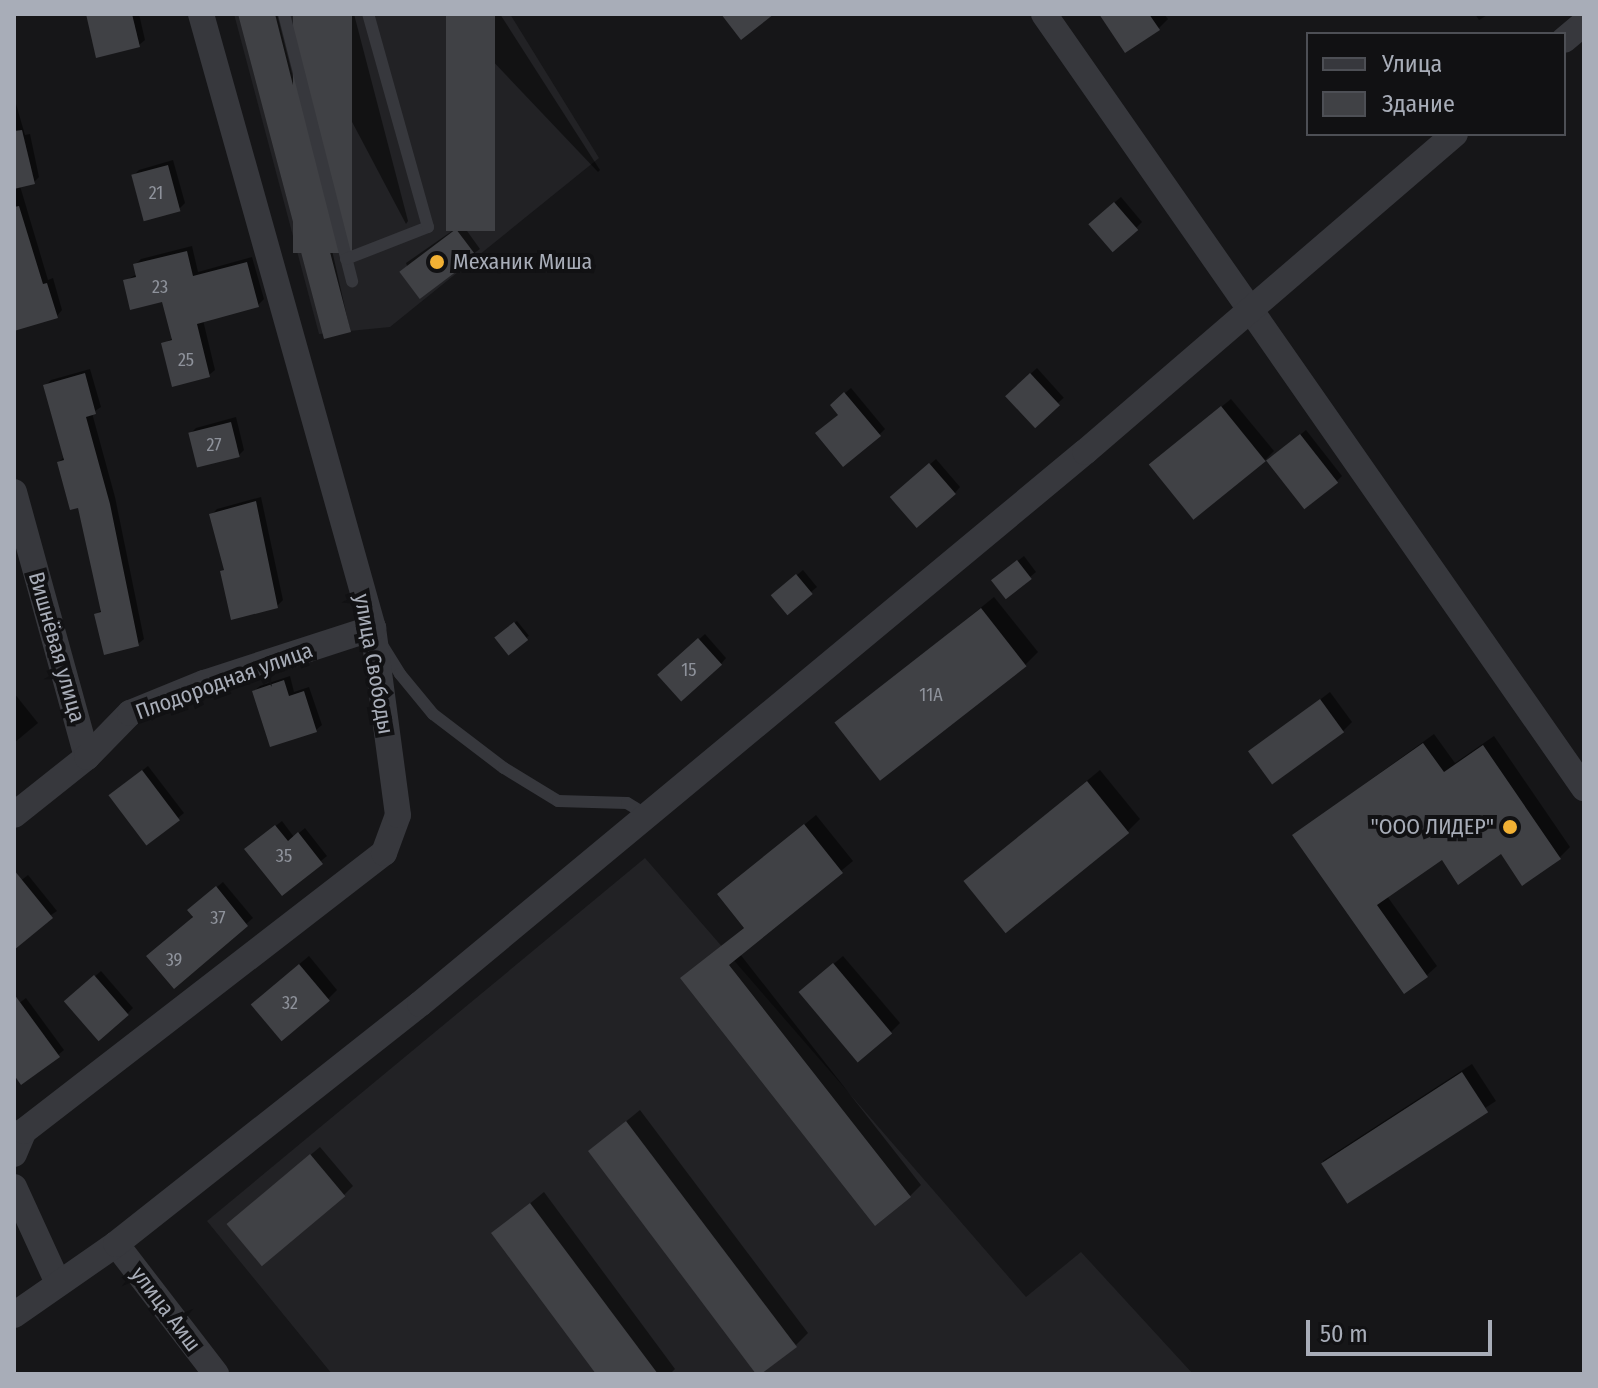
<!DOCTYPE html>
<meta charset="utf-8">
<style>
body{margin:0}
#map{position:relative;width:1598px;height:1388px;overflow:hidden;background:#161618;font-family:"Fira Sans Condensed",sans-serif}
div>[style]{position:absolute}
.built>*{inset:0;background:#222225}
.shadow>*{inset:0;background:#0007;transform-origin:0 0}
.building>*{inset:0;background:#404145;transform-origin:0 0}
.lane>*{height:12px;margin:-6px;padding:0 6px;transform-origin:6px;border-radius:6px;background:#37383d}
.street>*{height:26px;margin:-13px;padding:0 13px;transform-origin:13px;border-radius:13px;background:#37383d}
.dots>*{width:22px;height:22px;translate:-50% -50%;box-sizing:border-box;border:4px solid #111113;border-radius:50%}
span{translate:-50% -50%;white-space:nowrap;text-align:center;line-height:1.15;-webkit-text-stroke:8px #111113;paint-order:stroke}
.number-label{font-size:18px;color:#8e929b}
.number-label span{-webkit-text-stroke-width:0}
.poi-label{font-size:22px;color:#a8adb8}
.left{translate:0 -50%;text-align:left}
.right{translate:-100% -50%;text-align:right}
.street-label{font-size:22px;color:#a8adb8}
.frame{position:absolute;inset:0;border:16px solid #a8adb8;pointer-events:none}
.legend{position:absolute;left:1306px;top:32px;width:260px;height:104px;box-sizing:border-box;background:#111113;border:2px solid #4d4f55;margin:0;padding:10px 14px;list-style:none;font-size:24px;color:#a8adb8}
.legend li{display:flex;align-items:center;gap:16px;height:40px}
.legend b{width:40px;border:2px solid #4d4f55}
.scale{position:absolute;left:1306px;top:1320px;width:186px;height:36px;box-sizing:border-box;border:4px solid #a8adb8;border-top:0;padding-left:10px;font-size:24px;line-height:28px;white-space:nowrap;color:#a8adb8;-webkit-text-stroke:6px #111113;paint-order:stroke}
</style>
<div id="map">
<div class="built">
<div style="clip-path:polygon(234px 14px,510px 14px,599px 158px,390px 327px,319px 334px)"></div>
<div style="clip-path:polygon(645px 858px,1026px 1297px,1081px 1252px,1193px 1374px,332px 1374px,207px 1221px)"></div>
</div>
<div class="shadow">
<div style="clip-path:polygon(88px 14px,139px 14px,145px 40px,139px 45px)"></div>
<div style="clip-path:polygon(240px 14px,277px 14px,336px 247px,332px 250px,350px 330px)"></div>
<div style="clip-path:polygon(295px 14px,354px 14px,408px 221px,406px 224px)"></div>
<div style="clip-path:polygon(448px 14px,500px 14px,600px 170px,598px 172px)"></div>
<div style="clip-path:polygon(1101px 14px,1164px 14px,1168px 19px,1159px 28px)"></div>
<div style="clip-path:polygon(1475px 14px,1489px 14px,1479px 20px)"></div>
<div style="clip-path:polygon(14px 97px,25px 135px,30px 134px,39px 177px,34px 182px,20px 186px,48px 280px,53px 278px,62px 310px,57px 316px,14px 322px)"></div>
<div style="clip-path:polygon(173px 160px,185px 203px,179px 209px,133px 176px,139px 170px)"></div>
<div style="clip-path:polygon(1121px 197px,1142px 222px,1136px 228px,1096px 218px)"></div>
<div style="clip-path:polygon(462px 224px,480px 249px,418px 294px,406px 263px)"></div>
<div style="clip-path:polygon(192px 246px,198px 272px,252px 257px,264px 299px,258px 305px,203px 320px,215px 370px,209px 375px,164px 344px,174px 337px,164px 300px,125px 281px,137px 274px,135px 265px,141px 259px)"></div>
<div style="left:1037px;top:368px;width:40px;height:40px;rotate:48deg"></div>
<div style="clip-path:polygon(90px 369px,101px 407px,92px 413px,115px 497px,144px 639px,138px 644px,97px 614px,102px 609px,79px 505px,59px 462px,65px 456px,45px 386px,51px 380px)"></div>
<div style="clip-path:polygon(851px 388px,885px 429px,879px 435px,840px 414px,838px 399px)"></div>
<div style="clip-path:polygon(1231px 399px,1274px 451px,1265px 460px,1161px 456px)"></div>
<div style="clip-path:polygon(236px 417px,244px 450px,239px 455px,190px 434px,196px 428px)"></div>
<div style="clip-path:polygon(1306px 430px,1342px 476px,1336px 482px,1268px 461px)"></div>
<div style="clip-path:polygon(936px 459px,960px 487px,955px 493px,898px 493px)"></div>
<div style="clip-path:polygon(261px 497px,283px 600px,277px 606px,222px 572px,225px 568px,211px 515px,217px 509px)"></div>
<div style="clip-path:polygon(1024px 556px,1036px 572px,1007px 596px,1000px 575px)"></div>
<div style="clip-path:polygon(803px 570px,817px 587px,811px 592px,779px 590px)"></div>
<div style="clip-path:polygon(994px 597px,1038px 652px,1025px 665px,837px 724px)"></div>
<div style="left:517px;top:621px;width:19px;height:26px;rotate:51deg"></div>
<div style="clip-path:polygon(705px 634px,726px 658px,721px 664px,665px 670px)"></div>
<div style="clip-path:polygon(290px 676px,294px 692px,309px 687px,322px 725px,316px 730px,254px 691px,260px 686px)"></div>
<div style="clip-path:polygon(1330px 692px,1352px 722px,1343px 731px,1251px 753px)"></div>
<div style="clip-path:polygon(14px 693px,38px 723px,14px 743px)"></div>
<div style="clip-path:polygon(1434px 734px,1455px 763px,1494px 736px,1570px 847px,1560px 857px,1501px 852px,1442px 857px,1387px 896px,1437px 966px,1426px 976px,1294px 835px)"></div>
<div style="clip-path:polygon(148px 766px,184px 813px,178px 818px,117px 790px)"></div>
<div style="clip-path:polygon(1100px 770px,1140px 819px,1128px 831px,979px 870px)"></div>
<div style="clip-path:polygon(816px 815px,853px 861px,740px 954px,921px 1185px,910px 1196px,683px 978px,746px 926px,720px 894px)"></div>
<div style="clip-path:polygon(282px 821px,294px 837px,305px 828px,327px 856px,282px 893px,253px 843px)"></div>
<div style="clip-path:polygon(28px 875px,57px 911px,14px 940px,14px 886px)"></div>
<div style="clip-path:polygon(223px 882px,253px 918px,174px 986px,195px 905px)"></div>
<div style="clip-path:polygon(309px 956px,337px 990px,328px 999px,261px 996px)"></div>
<div style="clip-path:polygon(843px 956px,900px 1023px,891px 1032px,811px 983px)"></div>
<div style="clip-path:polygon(101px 971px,133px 1008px,127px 1014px,73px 996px)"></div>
<div style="clip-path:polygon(26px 998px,64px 1050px,58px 1055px,14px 1071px,14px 1007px)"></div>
<div style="left:1472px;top:1064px;width:44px;height:178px;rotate:57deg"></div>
<div style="clip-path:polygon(640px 1110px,808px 1333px,796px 1345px,590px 1151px)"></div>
<div style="clip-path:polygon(320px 1147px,353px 1186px,344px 1195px,238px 1215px)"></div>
<div style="clip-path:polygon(544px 1192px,675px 1369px,670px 1374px,599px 1374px,494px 1233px)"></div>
</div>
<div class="building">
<div style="clip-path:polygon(86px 14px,132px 14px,140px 47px,96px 58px)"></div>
<div style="clip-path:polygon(238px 14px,275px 14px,335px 251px,330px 252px,351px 332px,324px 339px)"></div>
<div style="left:293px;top:14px;width:59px;height:239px"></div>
<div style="left:446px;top:14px;width:49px;height:217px"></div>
<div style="clip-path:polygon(721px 14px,774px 14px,741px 40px)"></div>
<div style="clip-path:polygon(1099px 14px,1149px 14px,1160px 30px,1125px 53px)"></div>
<div style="clip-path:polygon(22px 130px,35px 184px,14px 189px,14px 131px)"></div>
<div style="left:168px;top:165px;width:48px;height:38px;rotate:75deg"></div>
<div style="left:1114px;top:202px;width:37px;height:34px;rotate:49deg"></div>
<div style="clip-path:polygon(19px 206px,43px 284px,47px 283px,58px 318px,14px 331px,14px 207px)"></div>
<div style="left:456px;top:229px;width:34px;height:71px;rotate:53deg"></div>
<div style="clip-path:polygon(187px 251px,193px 276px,247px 262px,259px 307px,197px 324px,210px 377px,172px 387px,161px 343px,172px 340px,162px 302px,130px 310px,123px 280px,136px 277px,133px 264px)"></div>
<div style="clip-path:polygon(85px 373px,96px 414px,86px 417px,110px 504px,139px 646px,104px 655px,94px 614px,101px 612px,78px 508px,70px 510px,57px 462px,64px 460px,43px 385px)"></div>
<div style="left:1030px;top:373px;width:44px;height:34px;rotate:47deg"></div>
<div style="clip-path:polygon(844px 392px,881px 436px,843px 467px,815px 433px,838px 415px,830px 405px)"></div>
<div style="left:1221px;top:406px;width:71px;height:93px;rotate:51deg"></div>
<div style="left:231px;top:422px;width:36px;height:44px;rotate:76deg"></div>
<div style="left:1300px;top:434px;width:62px;height:43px;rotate:52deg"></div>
<div style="left:929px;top:463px;width:41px;height:52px;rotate:49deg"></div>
<div style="clip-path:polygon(256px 501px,278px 608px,231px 620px,220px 571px,224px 570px,209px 514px)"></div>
<div style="left:1017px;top:560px;width:24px;height:33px;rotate:52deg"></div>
<div style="left:796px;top:574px;width:26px;height:33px;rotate:50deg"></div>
<div style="left:981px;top:608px;width:74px;height:186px;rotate:52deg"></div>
<div style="left:514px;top:622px;width:23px;height:25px;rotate:52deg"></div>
<div style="left:698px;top:638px;width:36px;height:55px;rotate:48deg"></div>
<div style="clip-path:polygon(284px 680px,289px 696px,304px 691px,317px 732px,270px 747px,252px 691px)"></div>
<div style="left:1320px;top:699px;width:41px;height:89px;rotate:54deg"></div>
<div style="clip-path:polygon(1423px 743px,1444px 772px,1483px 745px,1561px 859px,1522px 886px,1501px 854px,1458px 885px,1442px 860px,1377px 905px,1428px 977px,1404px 994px,1292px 835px)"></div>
<div style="left:142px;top:770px;width:63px;height:42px;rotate:53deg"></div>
<div style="left:1087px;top:781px;width:67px;height:159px;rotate:51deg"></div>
<div style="clip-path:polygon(804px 824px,843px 873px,729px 965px,911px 1197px,875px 1226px,680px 978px,744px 928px,717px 894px)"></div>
<div style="clip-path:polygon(275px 825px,288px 841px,298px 832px,323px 864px,282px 896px,244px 849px)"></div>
<div style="clip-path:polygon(14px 870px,53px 918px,14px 950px)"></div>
<div style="clip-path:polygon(216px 886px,248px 926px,174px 989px,146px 956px,193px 917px,187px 910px)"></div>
<div style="left:833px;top:963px;width:92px;height:45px;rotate:50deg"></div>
<div style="left:299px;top:964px;width:48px;height:63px;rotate:50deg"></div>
<div style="left:94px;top:975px;width:53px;height:40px;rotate:49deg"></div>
<div style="clip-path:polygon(14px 994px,60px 1057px,21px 1085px,14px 1075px)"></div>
<div style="left:1462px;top:1072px;width:48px;height:168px;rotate:57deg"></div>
<div style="clip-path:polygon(626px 1121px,797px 1347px,761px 1374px,756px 1374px,588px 1151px)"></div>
<div style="left:310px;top:1154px;width:55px;height:109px;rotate:50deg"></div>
<div style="clip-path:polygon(530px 1203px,658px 1374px,596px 1374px,491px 1233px)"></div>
</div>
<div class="lane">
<div style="left:284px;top:14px;width:276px;rotate:75.7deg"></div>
<div style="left:346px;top:259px;width:88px;rotate:-21.3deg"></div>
<div style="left:428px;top:227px;width:221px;rotate:-105.7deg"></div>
<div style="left:382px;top:645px;width:34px;rotate:58deg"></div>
<div style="left:400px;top:674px;width:52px;rotate:50.5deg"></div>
<div style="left:433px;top:714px;width:89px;rotate:37.3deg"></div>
<div style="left:504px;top:768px;width:63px;rotate:31.4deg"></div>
<div style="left:558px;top:801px;width:69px;rotate:1.7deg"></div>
<div style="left:627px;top:803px;width:23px;rotate:31deg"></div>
</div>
<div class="street">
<div style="left:1044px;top:14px;width:944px;rotate:55.1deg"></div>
<div style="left:1564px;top:40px;width:26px;rotate:-40deg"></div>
<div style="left:14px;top:492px;width:275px;rotate:74.6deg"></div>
<div style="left:14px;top:815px;width:93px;rotate:-38.5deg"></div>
<div style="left:87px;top:757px;width:62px;rotate:-45.7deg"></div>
<div style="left:130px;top:713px;width:80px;rotate:-22.1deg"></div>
<div style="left:204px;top:683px;width:178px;rotate:-18deg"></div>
<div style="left:14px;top:1154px;width:25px;rotate:-67deg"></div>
<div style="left:24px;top:1131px;width:455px;rotate:-37.7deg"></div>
<div style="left:384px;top:853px;width:40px;rotate:-69.8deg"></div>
<div style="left:398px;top:815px;width:189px;rotate:-97.6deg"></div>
<div style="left:373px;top:628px;width:638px;rotate:-105.65deg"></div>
<div style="left:14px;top:1187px;width:106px;rotate:65.4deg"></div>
<div style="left:116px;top:1244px;width:164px;rotate:52.4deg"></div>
<div style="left:14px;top:1315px;width:124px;rotate:-34.8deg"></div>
<div style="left:116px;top:1244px;width:387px;rotate:-38.3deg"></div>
<div style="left:420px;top:1004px;width:864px;rotate:-39.7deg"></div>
<div style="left:1085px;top:452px;width:488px;rotate:-40.7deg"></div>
</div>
<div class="dots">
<div style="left:437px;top:262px;background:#f2b134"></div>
<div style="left:1510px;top:827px;background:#f2b134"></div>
</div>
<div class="number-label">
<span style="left:156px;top:193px">21</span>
<span style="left:160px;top:287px">23</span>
<span style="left:186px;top:360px">25</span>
<span style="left:214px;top:445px">27</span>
<span style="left:689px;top:670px">15</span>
<span style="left:931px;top:695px">11А</span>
<span style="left:284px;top:856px">35</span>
<span style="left:218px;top:918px">37</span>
<span style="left:174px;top:960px">39</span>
<span style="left:290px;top:1003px">32</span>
</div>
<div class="poi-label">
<span class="left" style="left:453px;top:262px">Механик Миша</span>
<span class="right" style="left:1494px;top:827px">"ООО ЛИДЕР"</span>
</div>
<div class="street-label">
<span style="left:57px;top:647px;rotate:74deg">Вишнёвая улица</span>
<span style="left:374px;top:664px;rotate:80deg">улица Свободы</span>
<span style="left:224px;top:681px;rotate:-20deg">Плодородная улица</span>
<span style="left:166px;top:1309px;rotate:53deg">улица Аиш</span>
</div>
<div class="frame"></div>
<ul class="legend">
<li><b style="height:10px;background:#37383d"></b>Улица</li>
<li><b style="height:22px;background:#404145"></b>Здание</li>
</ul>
<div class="scale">50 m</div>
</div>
